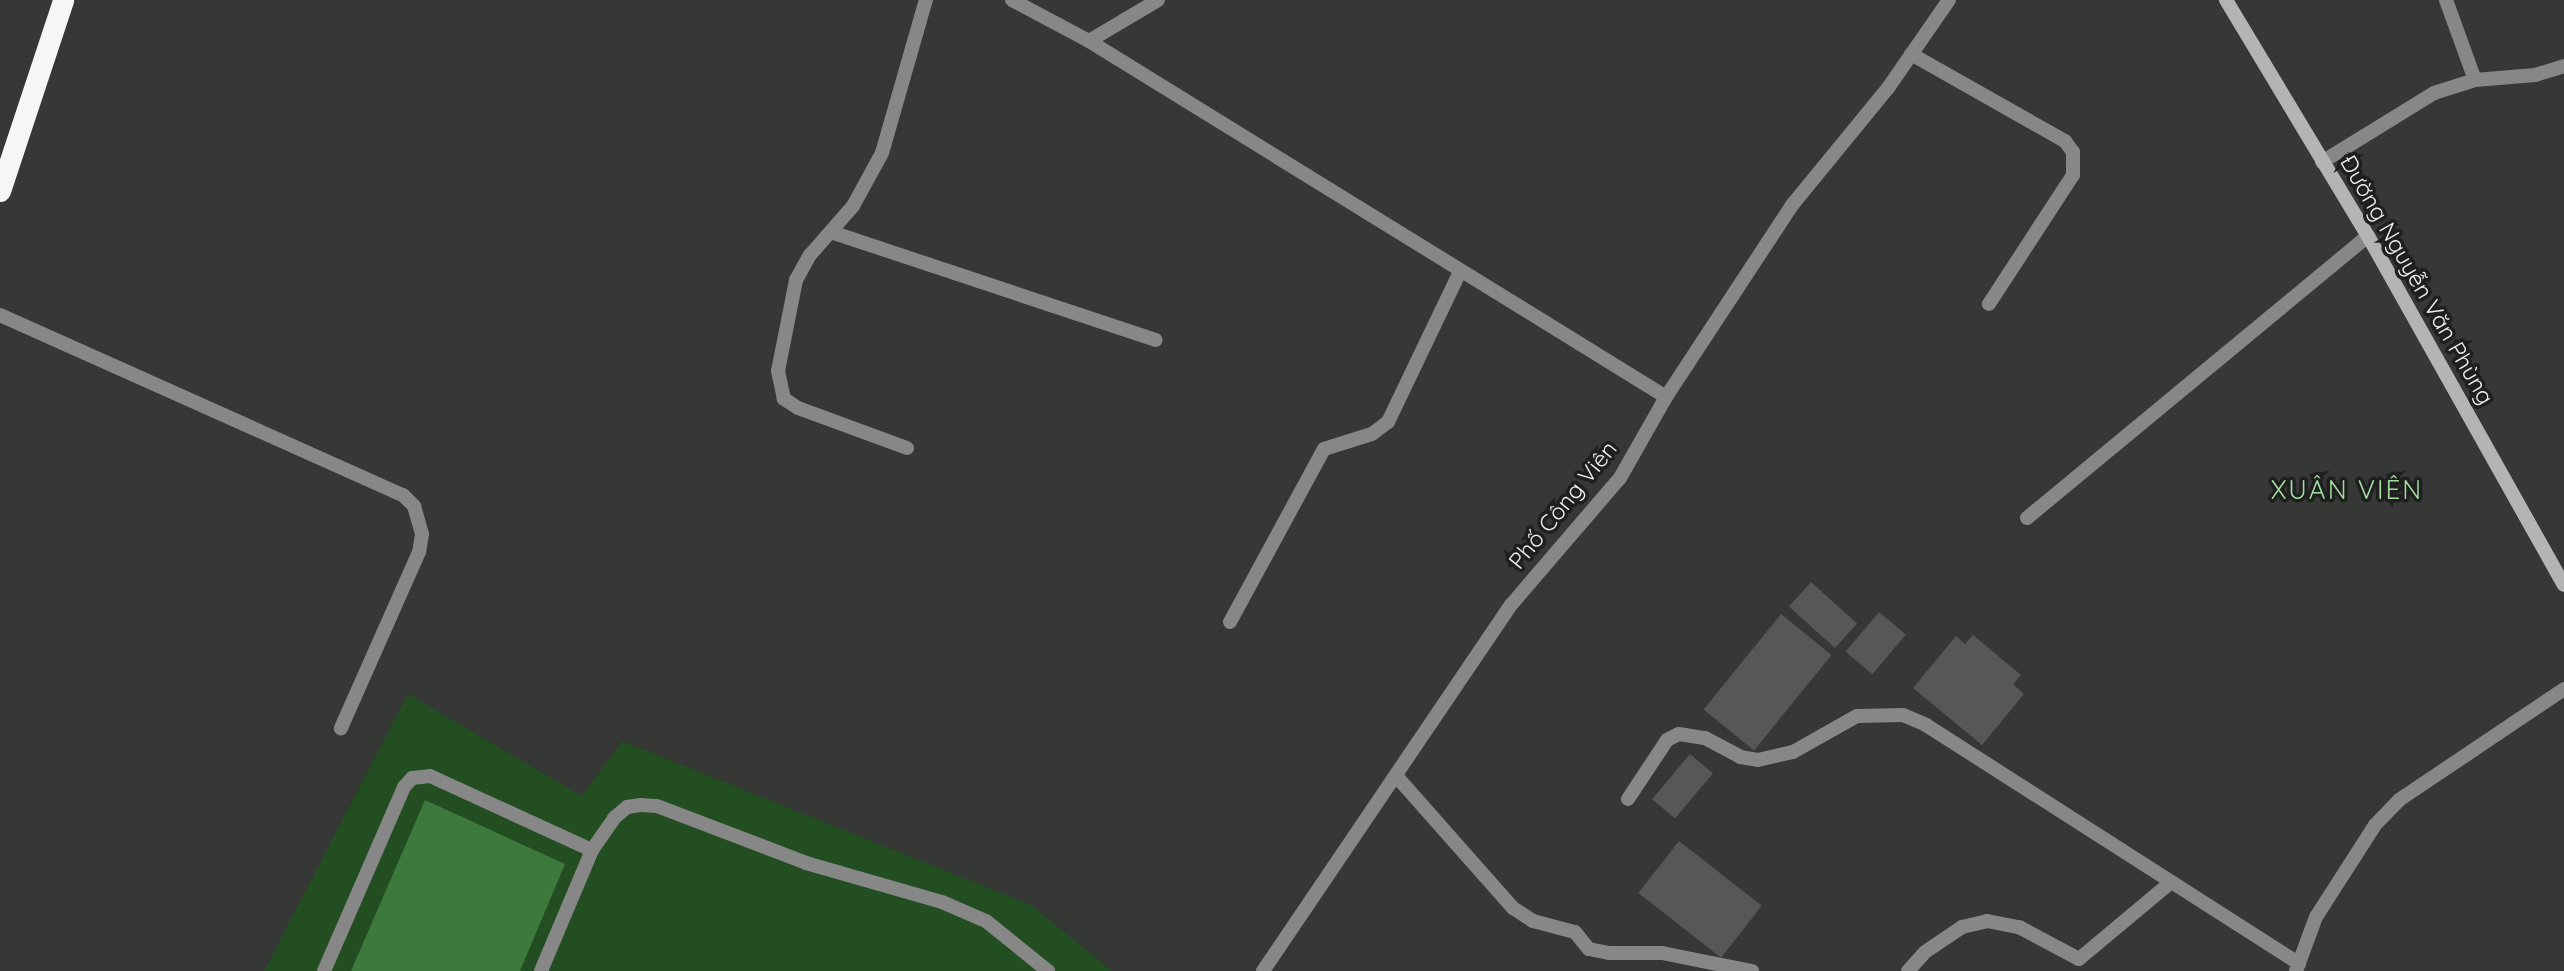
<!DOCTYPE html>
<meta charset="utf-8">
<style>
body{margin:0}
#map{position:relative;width:2564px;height:971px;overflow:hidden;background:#363835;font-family:Quicksand,sans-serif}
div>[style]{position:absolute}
.green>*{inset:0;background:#224e22}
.water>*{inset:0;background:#3d783c}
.building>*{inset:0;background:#565855;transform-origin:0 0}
.lane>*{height:14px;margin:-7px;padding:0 7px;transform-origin:7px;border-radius:7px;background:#868786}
.street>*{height:14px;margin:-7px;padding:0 7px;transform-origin:7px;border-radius:7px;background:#868786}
.secondary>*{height:14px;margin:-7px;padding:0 7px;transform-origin:7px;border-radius:7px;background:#b3b4b3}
.highway>*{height:21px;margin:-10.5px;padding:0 10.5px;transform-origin:10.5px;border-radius:10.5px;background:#f4f7f4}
span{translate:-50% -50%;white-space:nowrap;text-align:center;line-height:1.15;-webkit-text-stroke:7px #1e1f1e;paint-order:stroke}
.street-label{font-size:23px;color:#eef0ee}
.quarter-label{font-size:26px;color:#a3dca1;letter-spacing:2px}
</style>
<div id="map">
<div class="green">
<div style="clip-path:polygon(408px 694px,582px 796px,622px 741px,1031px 905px,1112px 971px,264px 971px)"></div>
</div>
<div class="water">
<div style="clip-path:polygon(425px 800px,565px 864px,520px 971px,351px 971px)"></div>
</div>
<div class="building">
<div style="left:1811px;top:582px;width:62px;height:33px;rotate:42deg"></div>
<div style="left:1879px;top:612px;width:35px;height:52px;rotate:40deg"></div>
<div style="left:1781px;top:614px;width:65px;height:123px;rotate:39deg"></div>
<div style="clip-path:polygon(1973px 635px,2021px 675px,2013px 684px,2024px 694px,1982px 745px,1913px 688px,1956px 636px,1965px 644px)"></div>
<div style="left:1690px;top:754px;width:30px;height:59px;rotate:40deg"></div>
<div style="left:1679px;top:841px;width:105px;height:66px;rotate:38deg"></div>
</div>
<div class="lane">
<div style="left:1398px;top:778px;width:174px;rotate:48.5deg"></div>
<div style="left:1513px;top:908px;width:24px;rotate:33deg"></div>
<div style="left:1533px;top:921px;width:43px;rotate:14.7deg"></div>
<div style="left:1575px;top:932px;width:22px;rotate:51deg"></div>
<div style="left:1589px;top:949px;width:21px;rotate:11deg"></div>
<div style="left:1610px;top:953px;width:52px"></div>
<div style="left:1662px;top:953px;width:92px;rotate:11.3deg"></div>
<div style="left:1628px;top:799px;width:71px;rotate:-56.5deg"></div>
<div style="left:1667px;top:740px;width:13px;rotate:-27deg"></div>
<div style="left:1679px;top:734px;width:26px;rotate:9deg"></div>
<div style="left:1705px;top:738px;width:40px;rotate:28deg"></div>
<div style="left:1740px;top:757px;width:18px;rotate:9deg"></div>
<div style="left:1758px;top:760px;width:36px;rotate:-13deg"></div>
<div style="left:1793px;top:752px;width:73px;rotate:-29.4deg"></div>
<div style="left:1857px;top:716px;width:46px;rotate:-1.2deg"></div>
<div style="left:1903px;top:715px;width:25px;rotate:23deg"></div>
<div style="left:1926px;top:725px;width:443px;rotate:32.6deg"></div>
<div style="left:324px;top:971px;width:201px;rotate:-66.5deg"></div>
<div style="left:404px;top:787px;width:12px;rotate:-48deg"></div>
<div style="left:412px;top:778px;width:18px;rotate:-6deg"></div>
<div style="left:430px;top:776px;width:178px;rotate:24.6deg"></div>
<div style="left:541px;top:971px;width:131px;rotate:-67.1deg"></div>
<div style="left:592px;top:850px;width:39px;rotate:-55deg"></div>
<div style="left:614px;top:818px;width:17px;rotate:-40deg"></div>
<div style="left:627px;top:807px;width:14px;rotate:-8deg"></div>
<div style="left:641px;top:805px;width:16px;rotate:4deg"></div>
<div style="left:657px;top:806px;width:160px;rotate:20.9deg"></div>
<div style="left:806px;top:863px;width:141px;rotate:16deg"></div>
<div style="left:942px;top:902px;width:48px;rotate:23.4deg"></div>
<div style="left:986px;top:921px;width:80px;rotate:38.9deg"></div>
<div style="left:1908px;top:971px;width:25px;rotate:-48deg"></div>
<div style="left:1925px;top:952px;width:45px;rotate:-34deg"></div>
<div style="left:1962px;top:927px;width:26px;rotate:-13deg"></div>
<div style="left:1987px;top:921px;width:33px;rotate:11deg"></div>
<div style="left:2019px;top:927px;width:68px;rotate:28.1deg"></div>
<div style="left:2079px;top:959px;width:120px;rotate:-39.9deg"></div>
</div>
<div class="street">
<div style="left:1012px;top:0;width:87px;rotate:28deg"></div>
<div style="left:1089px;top:41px;width:678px;rotate:31.67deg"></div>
<div style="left:2446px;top:0;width:85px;rotate:70.1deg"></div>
<div style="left:1089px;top:41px;width:80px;rotate:-30.7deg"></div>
<div style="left:1911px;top:54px;width:177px;rotate:29.5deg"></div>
<div style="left:2065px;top:141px;width:14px;rotate:54deg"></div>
<div style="left:2073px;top:152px;width:23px;rotate:90deg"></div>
<div style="left:2073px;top:175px;width:154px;rotate:123.1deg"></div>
<div style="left:2322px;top:162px;width:132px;rotate:-31.6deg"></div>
<div style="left:2434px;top:93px;width:43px;rotate:-17.6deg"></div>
<div style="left:2475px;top:80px;width:60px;rotate:-4.8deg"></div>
<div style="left:2535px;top:75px;width:30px;rotate:-17deg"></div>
<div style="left:831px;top:232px;width:342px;rotate:18.4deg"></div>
<div style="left:0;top:315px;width:441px;rotate:24.1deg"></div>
<div style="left:403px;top:495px;width:16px;rotate:45deg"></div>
<div style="left:414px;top:506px;width:29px;rotate:74deg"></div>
<div style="left:422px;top:534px;width:18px;rotate:99deg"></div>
<div style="left:419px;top:552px;width:193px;rotate:113.9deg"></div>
<div style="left:907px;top:448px;width:116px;rotate:-159.8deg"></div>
<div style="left:798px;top:408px;width:17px;rotate:-147deg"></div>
<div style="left:784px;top:399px;width:29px;rotate:-102deg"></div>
<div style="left:778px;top:371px;width:93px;rotate:-78.8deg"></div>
<div style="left:796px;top:280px;width:29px;rotate:-61deg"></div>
<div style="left:810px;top:255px;width:65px;rotate:-48.7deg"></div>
<div style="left:853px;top:206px;width:60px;rotate:-61.3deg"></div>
<div style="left:882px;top:153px;width:159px;rotate:-74deg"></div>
<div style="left:2027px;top:518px;width:442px;rotate:-39.6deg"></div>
<div style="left:1230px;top:622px;width:197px;rotate:-61.5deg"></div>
<div style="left:1324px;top:449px;width:50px;rotate:-17.4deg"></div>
<div style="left:1372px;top:434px;width:20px;rotate:-37deg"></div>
<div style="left:1388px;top:422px;width:166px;rotate:-64.4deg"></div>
<div style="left:1263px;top:971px;width:442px;rotate:-55.9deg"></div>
<div style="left:1511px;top:605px;width:167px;rotate:-49.4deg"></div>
<div style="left:1620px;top:478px;width:93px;rotate:-60.4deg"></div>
<div style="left:1666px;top:397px;width:231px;rotate:-56.7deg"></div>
<div style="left:1793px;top:204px;width:150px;rotate:-50.7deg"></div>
<div style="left:1888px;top:88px;width:107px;rotate:-55.3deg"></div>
<div style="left:2296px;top:971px;width:58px;rotate:-69.7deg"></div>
<div style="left:2316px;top:917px;width:109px;rotate:-57.3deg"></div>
<div style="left:2375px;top:825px;width:35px;rotate:-46deg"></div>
<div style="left:2399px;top:800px;width:199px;rotate:-33.9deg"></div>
</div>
<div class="secondary">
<div style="left:2226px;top:0;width:275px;rotate:59deg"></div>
<div style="left:2368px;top:236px;width:400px;rotate:60.7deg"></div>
</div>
<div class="highway">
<div style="left:0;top:191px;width:201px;rotate:-71.7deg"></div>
</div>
<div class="street-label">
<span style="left:2417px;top:280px;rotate:60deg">Đường Nguyễn Văn Phùng</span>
<span style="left:1563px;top:505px;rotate:-51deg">Phố Công Viên</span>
</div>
<div class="quarter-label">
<span style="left:2347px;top:490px">XUÂN VIÊN</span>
</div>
</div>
